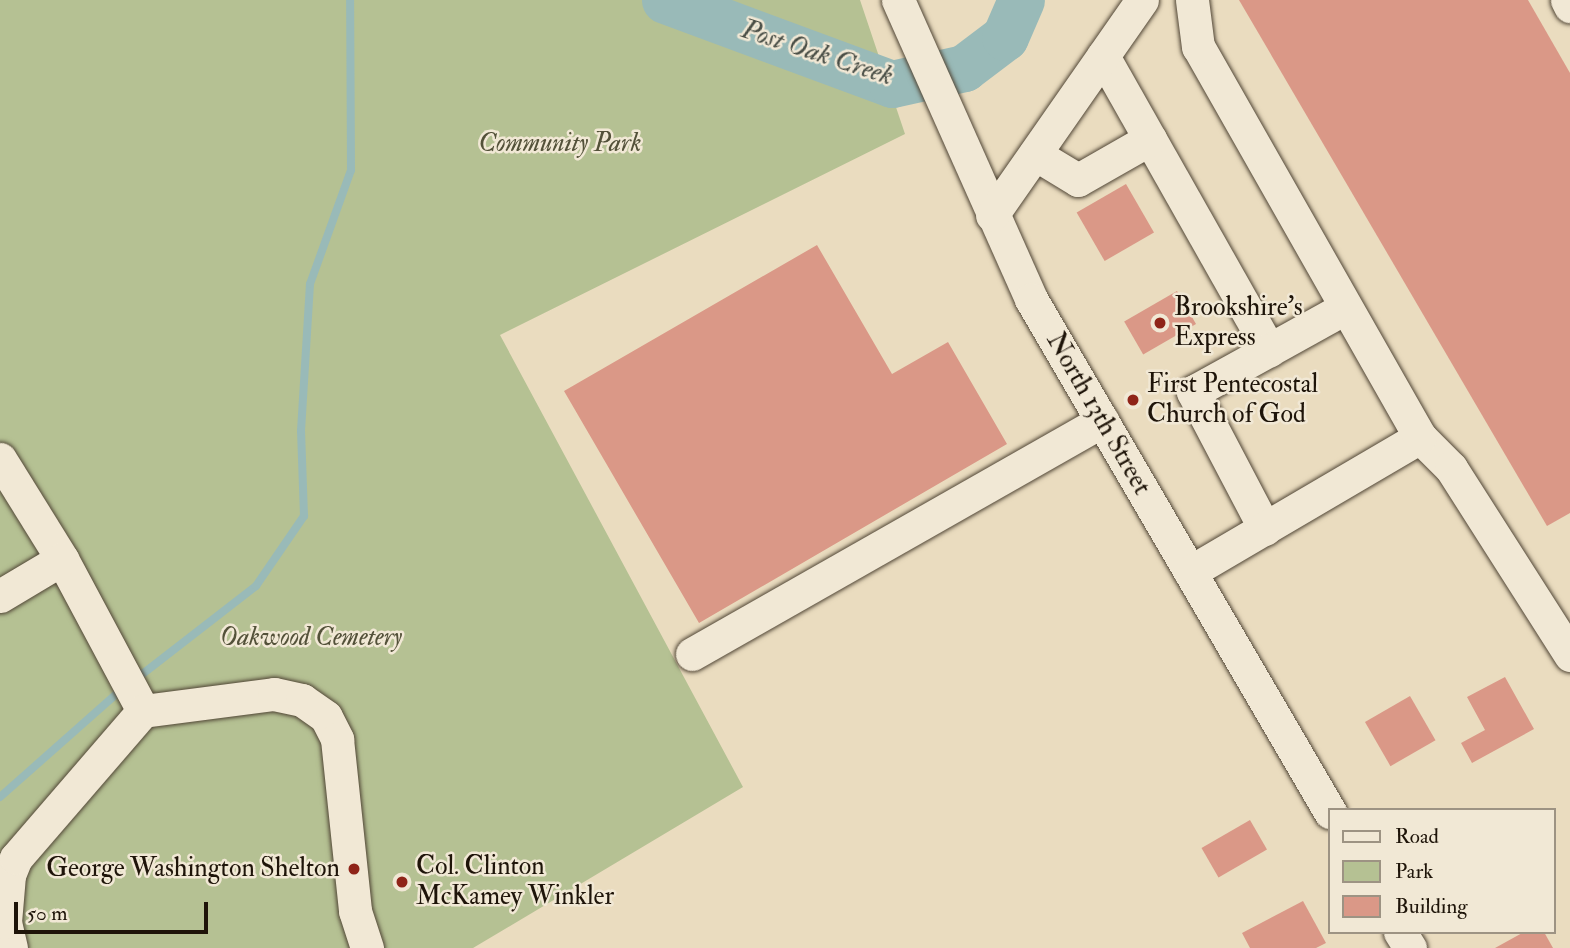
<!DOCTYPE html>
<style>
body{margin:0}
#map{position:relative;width:1570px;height:948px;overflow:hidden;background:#eadcbf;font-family:"IM FELL Double Pica",serif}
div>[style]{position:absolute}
.green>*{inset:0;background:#b5c193}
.stream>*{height:8px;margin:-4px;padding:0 4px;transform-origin:4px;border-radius:4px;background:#99bab8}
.river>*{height:47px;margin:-23.5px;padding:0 23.5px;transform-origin:23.5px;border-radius:23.5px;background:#99bab8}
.building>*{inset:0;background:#da9887;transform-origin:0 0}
.roads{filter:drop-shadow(0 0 2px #514636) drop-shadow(0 0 2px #514636)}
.minor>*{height:33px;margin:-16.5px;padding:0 16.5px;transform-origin:16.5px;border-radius:16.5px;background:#f1e8d5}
.dots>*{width:19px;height:19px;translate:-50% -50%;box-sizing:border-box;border:4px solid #f1e8d5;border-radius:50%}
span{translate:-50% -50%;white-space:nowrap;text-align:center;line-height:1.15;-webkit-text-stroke:5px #f1e8d5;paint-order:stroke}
.park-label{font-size:26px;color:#535139;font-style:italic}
.poi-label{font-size:26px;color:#1e1409}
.left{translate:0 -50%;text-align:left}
.right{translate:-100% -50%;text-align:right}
.street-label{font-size:26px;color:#1e1409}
.water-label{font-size:28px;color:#494e46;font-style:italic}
.legend{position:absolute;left:1328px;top:808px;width:228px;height:126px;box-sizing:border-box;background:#f1e8d5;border:2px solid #9d9383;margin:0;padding:9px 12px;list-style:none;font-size:21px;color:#1e1409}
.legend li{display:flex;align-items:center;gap:14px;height:35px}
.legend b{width:35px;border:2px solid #9d9383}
.scale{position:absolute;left:14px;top:902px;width:194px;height:32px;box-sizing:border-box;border:4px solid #1e1409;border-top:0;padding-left:9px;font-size:21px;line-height:24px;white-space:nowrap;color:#1e1409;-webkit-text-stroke:5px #f1e8d5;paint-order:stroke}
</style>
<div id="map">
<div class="green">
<div style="clip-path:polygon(0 0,860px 0,905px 134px,500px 335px,743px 787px,473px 948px,0 948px)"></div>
</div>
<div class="stream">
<div style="left:136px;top:679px;width:152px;rotate:-37.8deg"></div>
<div style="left:256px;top:586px;width:85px;rotate:-55.6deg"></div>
<div style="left:304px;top:516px;width:85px;rotate:-92deg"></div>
<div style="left:301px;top:431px;width:147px;rotate:-86.5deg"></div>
<div style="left:310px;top:284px;width:121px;rotate:-70.2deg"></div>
<div style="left:351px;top:170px;width:170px;rotate:-90.3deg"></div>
<div style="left:0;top:797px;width:164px;rotate:-41.5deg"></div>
</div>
<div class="river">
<div style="left:665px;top:0;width:242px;rotate:20.3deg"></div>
<div style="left:892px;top:84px;width:74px;rotate:-12.5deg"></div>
<div style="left:964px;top:68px;width:51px;rotate:-37.1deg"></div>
<div style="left:1005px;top:37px;width:40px;rotate:-66.6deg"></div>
</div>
<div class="building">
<div style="clip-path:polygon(1239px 0,1528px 0,1570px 73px,1570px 513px,1547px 526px)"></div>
<div style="left:1126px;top:184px;width:56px;height:57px;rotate:60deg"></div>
<div style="clip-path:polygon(817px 245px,892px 374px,948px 342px,1007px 444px,699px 623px,564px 391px)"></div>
<div style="left:1177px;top:291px;width:38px;height:61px;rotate:60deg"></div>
<div style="clip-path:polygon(1505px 677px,1534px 729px,1472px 763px,1461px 743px,1485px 730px,1467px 697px)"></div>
<div style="left:1410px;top:696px;width:51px;height:52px;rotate:60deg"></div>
<div style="left:1250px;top:820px;width:34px;height:56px;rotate:60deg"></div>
<div style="clip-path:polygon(1303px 901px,1326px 943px,1316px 948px,1250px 948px,1242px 933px)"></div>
<div style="clip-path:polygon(1524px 932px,1544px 932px,1553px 948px,1495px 948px)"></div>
</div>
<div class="roads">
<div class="minor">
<div style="left:898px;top:0;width:327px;rotate:66deg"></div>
<div style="left:1031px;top:299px;width:594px;rotate:59.76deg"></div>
<div style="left:1567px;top:0;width:7px;rotate:63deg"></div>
<div style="left:1103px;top:56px;width:338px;rotate:60.5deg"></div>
<div style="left:1269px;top:350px;width:85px;rotate:-29deg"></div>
<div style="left:1035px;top:154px;width:50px;rotate:31.2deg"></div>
<div style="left:1078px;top:180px;width:83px;rotate:-29.7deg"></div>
<div style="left:992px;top:215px;width:262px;rotate:-55.1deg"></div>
<div style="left:1420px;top:437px;width:44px;rotate:45deg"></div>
<div style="left:1451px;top:468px;width:222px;rotate:57.5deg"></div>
<div style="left:0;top:459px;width:118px;rotate:58.2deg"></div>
<div style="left:62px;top:559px;width:172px;rotate:61.9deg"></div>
<div style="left:1265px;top:529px;width:155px;rotate:-117.7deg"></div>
<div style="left:1193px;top:392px;width:87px;rotate:-28.9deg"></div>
<div style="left:1190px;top:572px;width:267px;rotate:-30.4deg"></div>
<div style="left:1420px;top:437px;width:449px;rotate:-119.6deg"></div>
<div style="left:1198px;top:47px;width:47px;rotate:-97.3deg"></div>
<div style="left:0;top:596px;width:72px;rotate:-30.8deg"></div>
<div style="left:692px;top:654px;width:472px;rotate:-29.6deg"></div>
<div style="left:1400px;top:932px;width:19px;rotate:58deg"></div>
<div style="left:11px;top:948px;width:27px;rotate:-103deg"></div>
<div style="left:5px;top:922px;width:47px;rotate:-85.1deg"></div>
<div style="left:9px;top:875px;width:18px;rotate:-68deg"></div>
<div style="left:16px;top:858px;width:194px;rotate:-49.2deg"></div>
<div style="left:143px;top:711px;width:132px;rotate:-7.4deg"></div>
<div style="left:274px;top:694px;width:29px;rotate:12deg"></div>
<div style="left:302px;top:700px;width:29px;rotate:35deg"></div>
<div style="left:326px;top:717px;width:25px;rotate:63deg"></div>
<div style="left:337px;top:739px;width:173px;rotate:84deg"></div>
<div style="left:355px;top:911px;width:39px;rotate:72deg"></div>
</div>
</div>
<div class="dots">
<div style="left:1160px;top:323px;background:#8f2418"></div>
<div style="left:1133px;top:400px;background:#8f2418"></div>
<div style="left:354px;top:869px;background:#8f2418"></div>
<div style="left:402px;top:882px;background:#8f2418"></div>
</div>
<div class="park-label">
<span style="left:560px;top:144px">Community Park</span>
<span style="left:311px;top:638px">Oakwood Cemetery</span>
</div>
<div class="poi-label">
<span class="left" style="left:1174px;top:323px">Brookshire's<br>Express</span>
<span class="left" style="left:1147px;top:400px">First Pentecostal<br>Church of God</span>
<span class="left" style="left:416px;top:882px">Col. Clinton<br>McKamey Winkler</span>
<span class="right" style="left:340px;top:869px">George Washington Shelton</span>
</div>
<div class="street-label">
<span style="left:1098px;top:414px;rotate:60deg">North 13th Street</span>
</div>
<div class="water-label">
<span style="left:817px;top:53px;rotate:18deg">Post Oak Creek</span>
</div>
<ul class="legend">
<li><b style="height:9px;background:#f1e8d5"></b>Road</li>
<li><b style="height:19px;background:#b5c193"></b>Park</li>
<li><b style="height:19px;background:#da9887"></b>Building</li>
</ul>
<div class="scale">50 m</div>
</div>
